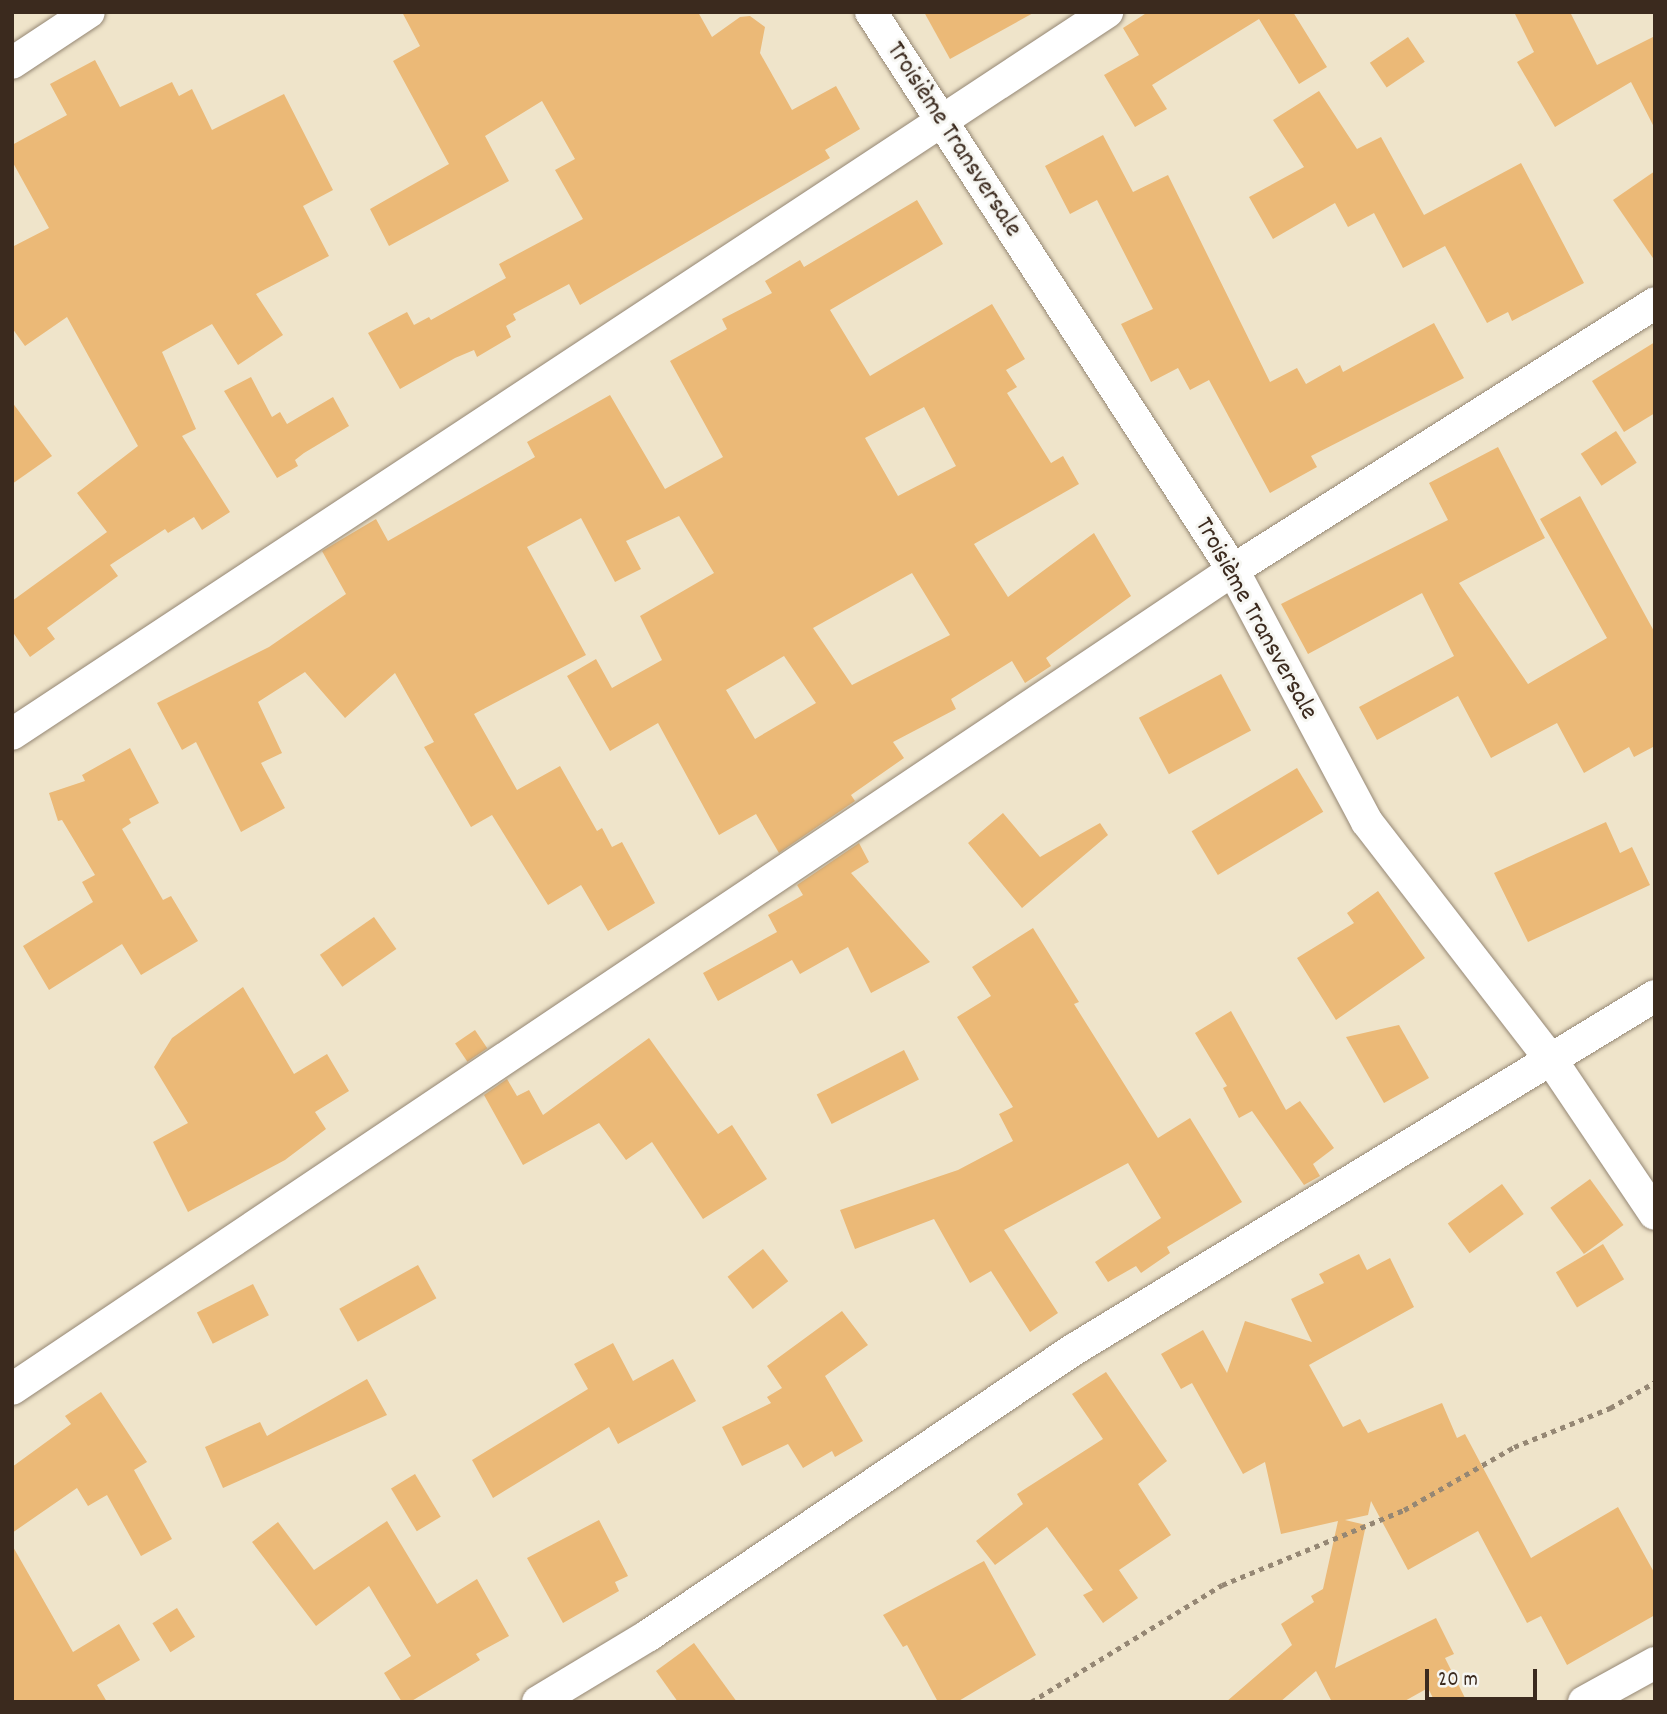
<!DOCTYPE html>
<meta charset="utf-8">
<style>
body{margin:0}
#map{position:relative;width:1667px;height:1714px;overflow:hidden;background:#efe4ca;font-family:Dekko,sans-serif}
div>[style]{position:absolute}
.building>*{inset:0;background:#ebb977;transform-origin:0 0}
.path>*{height:4.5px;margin-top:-2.25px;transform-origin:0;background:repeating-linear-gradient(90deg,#958774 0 5px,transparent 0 10px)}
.roads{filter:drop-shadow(0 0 2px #958774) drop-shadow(0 0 2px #958774)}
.street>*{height:32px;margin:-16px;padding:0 16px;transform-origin:16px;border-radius:16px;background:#fff}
span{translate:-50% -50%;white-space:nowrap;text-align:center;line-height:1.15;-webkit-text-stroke:6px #f6f6f2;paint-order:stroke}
.street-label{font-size:26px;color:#3b2a1e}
.frame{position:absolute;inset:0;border:14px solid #3b2a1e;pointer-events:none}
.scale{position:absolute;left:1425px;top:1669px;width:112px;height:32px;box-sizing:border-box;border:4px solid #3b2a1e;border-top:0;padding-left:9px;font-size:21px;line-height:24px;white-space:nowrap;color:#3b2a1e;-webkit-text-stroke:5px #f6f6f2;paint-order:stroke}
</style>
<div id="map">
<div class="building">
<div style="clip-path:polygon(402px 12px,698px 12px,712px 37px,740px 17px,750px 16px,765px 27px,760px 53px,792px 110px,836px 86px,860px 129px,825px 150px,830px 158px,580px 305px,569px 284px,513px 314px,516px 320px,506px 326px,511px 337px,477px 357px,474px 350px,455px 358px,400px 389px,368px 333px,407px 312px,414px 325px,429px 317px,431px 320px,506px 278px,499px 264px,583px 219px,555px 170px,575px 159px,542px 101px,485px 136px,509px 181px,389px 246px,370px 209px,449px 164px,393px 61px,420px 46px)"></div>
<div style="clip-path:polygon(924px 12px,1035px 12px,950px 59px)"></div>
<div style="clip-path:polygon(1148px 12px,1293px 12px,1327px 67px,1299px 84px,1259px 19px,1152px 85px,1167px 109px,1135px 127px,1104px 75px,1139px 55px,1123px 28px)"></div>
<div style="clip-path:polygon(1514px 12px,1570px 12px,1597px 65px,1655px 36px,1655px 129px,1631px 82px,1555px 127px,1517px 62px,1534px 52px)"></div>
<div style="left:1408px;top:37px;width:30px;height:46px;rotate:56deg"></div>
<div style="clip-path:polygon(95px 60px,120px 107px,172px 82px,179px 96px,192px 89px,212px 130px,284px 94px,333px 190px,303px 206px,329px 256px,256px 294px,283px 335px,238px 365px,212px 324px,162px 352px,196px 429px,182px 436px,230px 512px,202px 530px,194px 517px,168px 533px,165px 529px,110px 565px,118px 576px,47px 628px,55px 639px,30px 657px,12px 631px,12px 601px,107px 532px,77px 493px,138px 446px,67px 317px,25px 346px,12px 328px,12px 247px,49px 228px,12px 161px,12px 145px,67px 115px,50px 84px)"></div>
<div style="clip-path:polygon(1319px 91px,1357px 149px,1381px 137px,1424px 215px,1521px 163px,1584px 283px,1512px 321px,1508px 312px,1487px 323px,1445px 246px,1403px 268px,1374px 213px,1348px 227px,1335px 203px,1273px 239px,1249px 197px,1304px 167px,1273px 120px)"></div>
<div style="clip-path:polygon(1103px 135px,1133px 192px,1168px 175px,1270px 382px,1297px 368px,1306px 384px,1340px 365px,1343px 372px,1434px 323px,1464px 378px,1311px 456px,1317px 467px,1270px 493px,1209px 380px,1190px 390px,1178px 368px,1151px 382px,1121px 324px,1153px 309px,1097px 200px,1070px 214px,1045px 166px)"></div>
<div style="clip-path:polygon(1655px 171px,1655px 261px,1613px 200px)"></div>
<div style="clip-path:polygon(evenodd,917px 200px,943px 244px,830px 310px,870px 376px,992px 304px,1025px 359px,1006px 370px,1017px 387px,1007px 393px,1051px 463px,1063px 456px,1079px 484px,974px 544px,1008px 597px,1094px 533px,1131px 596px,1046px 658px,1051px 666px,1025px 683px,1012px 661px,951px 699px,956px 709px,893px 742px,904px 758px,851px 795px,855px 801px,779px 853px,756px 814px,719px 835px,658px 723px,610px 751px,567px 676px,596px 659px,612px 688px,662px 660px,640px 616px,714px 573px,679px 516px,626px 541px,641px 569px,615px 582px,581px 518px,527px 547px,586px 655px,474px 714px,517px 790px,560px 766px,597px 831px,602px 828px,612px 847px,622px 842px,655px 903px,608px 931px,581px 885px,548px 905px,492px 815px,471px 827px,424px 747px,434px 742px,395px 673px,345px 718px,305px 672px,258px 702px,282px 753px,261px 763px,285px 808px,241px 832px,196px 742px,182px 750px,157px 703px,269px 647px,346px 594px,322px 551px,376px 519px,388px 541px,535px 457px,527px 442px,610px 395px,665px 489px,723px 457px,670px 361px,727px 329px,722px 319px,772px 293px,765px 281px,800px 260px,804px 267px,917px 200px,924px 407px,956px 466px,898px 496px,865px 438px,924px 407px,917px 200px,912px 573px,950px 635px,852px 685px,813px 628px,912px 573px,917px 200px,784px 656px,816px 703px,755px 739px,726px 690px,784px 656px)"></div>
<div style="clip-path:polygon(1655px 342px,1655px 413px,1624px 432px,1592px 381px)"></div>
<div style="clip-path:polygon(251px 377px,272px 417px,280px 412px,287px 424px,333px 397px,349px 426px,304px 453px,295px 460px,298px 466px,277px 478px,224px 391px)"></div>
<div style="clip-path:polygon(12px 402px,52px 456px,12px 484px)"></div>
<div style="left:1616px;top:431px;width:38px;height:42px;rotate:57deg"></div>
<div style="clip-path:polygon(1498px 447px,1545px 538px,1459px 583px,1528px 684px,1607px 638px,1540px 519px,1580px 496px,1655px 633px,1655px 746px,1634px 757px,1629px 747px,1584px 773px,1557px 723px,1491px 758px,1458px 696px,1377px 740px,1359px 707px,1454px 656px,1422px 593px,1308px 654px,1281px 604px,1448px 520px,1429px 483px)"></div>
<div style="left:1221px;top:674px;width:64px;height:93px;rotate:62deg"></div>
<div style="clip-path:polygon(130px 748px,159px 803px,129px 819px,131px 823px,122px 829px,163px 900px,171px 896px,198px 941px,141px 975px,122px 944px,49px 990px,23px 946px,93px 902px,82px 882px,95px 875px,62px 820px,58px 821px,49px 793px,85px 781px,82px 775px)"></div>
<div style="left:1297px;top:768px;width:51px;height:123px;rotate:59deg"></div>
<div style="clip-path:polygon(1003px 813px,1040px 857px,1100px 823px,1108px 835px,1022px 908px,968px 843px)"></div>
<div style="clip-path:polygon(1606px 822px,1620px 853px,1632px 847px,1650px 885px,1528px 942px,1494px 873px)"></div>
<div style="clip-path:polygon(859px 843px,869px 862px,851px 873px,930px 962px,871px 993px,848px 947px,800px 974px,792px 960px,718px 1001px,703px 973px,777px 932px,768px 915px,803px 895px,797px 885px)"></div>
<div style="clip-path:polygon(1378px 891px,1425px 958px,1336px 1020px,1297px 958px,1354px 923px,1347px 913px)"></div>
<div style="left:374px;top:917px;width:39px;height:66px;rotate:55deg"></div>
<div style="clip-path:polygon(1033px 928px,1079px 1002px,1074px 1004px,1158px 1138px,1190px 1118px,1242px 1202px,1167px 1247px,1170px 1253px,1141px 1273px,1136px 1266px,1108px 1282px,1095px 1262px,1161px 1218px,1128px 1163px,1004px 1230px,1058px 1313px,1030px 1332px,991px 1271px,970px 1283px,934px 1219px,855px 1249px,840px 1210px,958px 1170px,1013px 1141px,999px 1114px,1013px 1107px,957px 1017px,991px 996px,972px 967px)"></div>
<div style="clip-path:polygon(243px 987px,294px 1074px,327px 1054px,349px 1091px,315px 1112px,326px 1129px,285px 1160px,188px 1212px,153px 1142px,188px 1123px,154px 1067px,172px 1038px)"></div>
<div style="clip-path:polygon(1231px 1011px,1286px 1110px,1300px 1101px,1334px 1148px,1313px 1164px,1320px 1176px,1304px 1185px,1252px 1111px,1239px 1118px,1223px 1088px,1227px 1086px,1195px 1033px)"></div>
<div style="clip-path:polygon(1399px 1025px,1429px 1078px,1384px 1103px,1346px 1037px)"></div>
<div style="left:475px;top:1030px;width:22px;height:24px;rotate:56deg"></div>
<div style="clip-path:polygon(649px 1038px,718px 1134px,732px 1125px,767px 1179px,703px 1219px,652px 1142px,626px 1160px,599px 1123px,523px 1165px,484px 1095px,507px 1079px,517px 1096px,529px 1090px,543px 1115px)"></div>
<div style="left:904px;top:1050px;width:33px;height:98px;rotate:63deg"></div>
<div style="left:1590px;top:1179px;width:57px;height:49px;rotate:54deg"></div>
<div style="left:1502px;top:1184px;width:37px;height:67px;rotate:54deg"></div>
<div style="left:1603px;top:1244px;width:41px;height:55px;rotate:59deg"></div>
<div style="left:763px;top:1249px;width:41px;height:45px;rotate:52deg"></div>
<div style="clip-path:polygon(1359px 1254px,1367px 1270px,1390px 1258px,1414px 1307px,1309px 1365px,1343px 1427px,1360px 1419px,1368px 1433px,1442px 1403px,1457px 1438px,1465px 1434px,1531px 1558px,1618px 1507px,1655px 1574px,1655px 1615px,1567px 1665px,1541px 1616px,1527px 1623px,1478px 1531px,1408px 1570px,1371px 1501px,1368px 1515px,1345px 1520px,1366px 1525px,1335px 1668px,1436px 1618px,1454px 1654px,1445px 1658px,1467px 1702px,1435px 1702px,1428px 1688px,1403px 1702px,1332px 1702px,1316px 1671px,1280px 1702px,1226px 1702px,1292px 1645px,1281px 1624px,1314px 1602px,1311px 1596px,1323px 1589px,1338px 1521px,1281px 1534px,1265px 1462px,1243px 1474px,1192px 1383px,1181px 1389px,1161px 1354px,1203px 1330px,1227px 1373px,1245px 1321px,1312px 1342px,1291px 1299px,1324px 1283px,1319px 1274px)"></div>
<div style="left:418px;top:1265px;width:38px;height:90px;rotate:61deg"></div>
<div style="left:253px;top:1284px;width:35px;height:63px;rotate:63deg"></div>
<div style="clip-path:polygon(842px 1311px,868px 1345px,825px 1376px,863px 1441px,835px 1457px,832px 1451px,803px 1468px,788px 1444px,742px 1466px,722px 1427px,771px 1403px,767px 1397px,782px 1388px,767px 1366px)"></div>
<div style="clip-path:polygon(613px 1343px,633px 1381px,673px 1359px,696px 1401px,618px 1444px,609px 1427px,493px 1498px,472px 1460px,588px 1389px,574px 1364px)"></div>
<div style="clip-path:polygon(1106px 1372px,1167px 1461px,1138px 1484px,1171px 1535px,1119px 1570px,1138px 1598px,1103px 1623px,1083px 1595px,1093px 1590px,1047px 1527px,995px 1565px,976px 1541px,1023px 1504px,1017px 1494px,1103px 1439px,1072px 1394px)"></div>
<div style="clip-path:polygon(367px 1379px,387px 1415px,223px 1488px,205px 1447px,260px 1422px,267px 1436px)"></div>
<div style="clip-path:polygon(101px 1392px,147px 1462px,134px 1470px,172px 1539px,141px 1556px,107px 1495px,88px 1506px,77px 1488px,12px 1533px,12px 1467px,71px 1424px,65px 1416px)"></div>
<div style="left:415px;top:1474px;width:50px;height:28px;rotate:59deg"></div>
<div style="clip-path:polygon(599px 1520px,628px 1576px,615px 1582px,619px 1591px,563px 1623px,527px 1558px)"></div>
<div style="clip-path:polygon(387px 1521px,437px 1604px,477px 1579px,509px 1636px,476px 1654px,480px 1660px,410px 1702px,402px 1702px,384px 1673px,411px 1656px,369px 1586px,316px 1626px,252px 1542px,278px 1522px,314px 1570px)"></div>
<div style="clip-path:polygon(12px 1545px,73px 1652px,119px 1624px,140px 1660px,97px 1685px,107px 1702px,12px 1702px)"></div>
<div style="clip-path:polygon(984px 1561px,1036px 1655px,957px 1702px,938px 1702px,907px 1645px,903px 1647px,883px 1615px)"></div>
<div style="left:177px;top:1608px;width:34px;height:29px;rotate:58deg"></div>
<div style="clip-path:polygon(694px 1643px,737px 1702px,678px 1702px,656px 1671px)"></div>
</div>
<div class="path">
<div style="left:1031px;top:1702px;width:224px;rotate:-31.5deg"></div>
<div style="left:1222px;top:1585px;width:197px;rotate:-22.4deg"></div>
<div style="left:1404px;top:1510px;width:127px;rotate:-29.8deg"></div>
<div style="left:1514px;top:1447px;width:104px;rotate:-22.1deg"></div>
<div style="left:1610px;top:1408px;width:52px;rotate:-30deg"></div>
</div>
<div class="roads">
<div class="street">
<div style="left:871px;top:12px;width:665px;rotate:57.03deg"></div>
<div style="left:1233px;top:570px;width:285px;rotate:62deg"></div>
<div style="left:1367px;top:822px;width:302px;rotate:52.3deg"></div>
<div style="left:1552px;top:1061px;width:184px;rotate:56.1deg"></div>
<div style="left:12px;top:63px;width:92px;rotate:-33.5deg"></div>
<div style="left:12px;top:734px;width:1312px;rotate:-33.4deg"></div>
<div style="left:12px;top:1389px;width:1470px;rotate:-33.85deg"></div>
<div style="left:1233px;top:570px;width:499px;rotate:-32.3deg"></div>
<div style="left:538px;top:1702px;width:130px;rotate:-31.1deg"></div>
<div style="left:649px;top:1635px;width:511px;rotate:-33.91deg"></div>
<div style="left:1073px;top:1350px;width:681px;rotate:-31.31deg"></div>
<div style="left:1584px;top:1702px;width:81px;rotate:-28.8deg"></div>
</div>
</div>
<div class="street-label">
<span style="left:953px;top:140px;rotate:57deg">Troisième Transversale</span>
<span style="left:1255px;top:619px;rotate:61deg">Troisième Transversale</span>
</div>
<div class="frame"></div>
<div class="scale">20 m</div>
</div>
